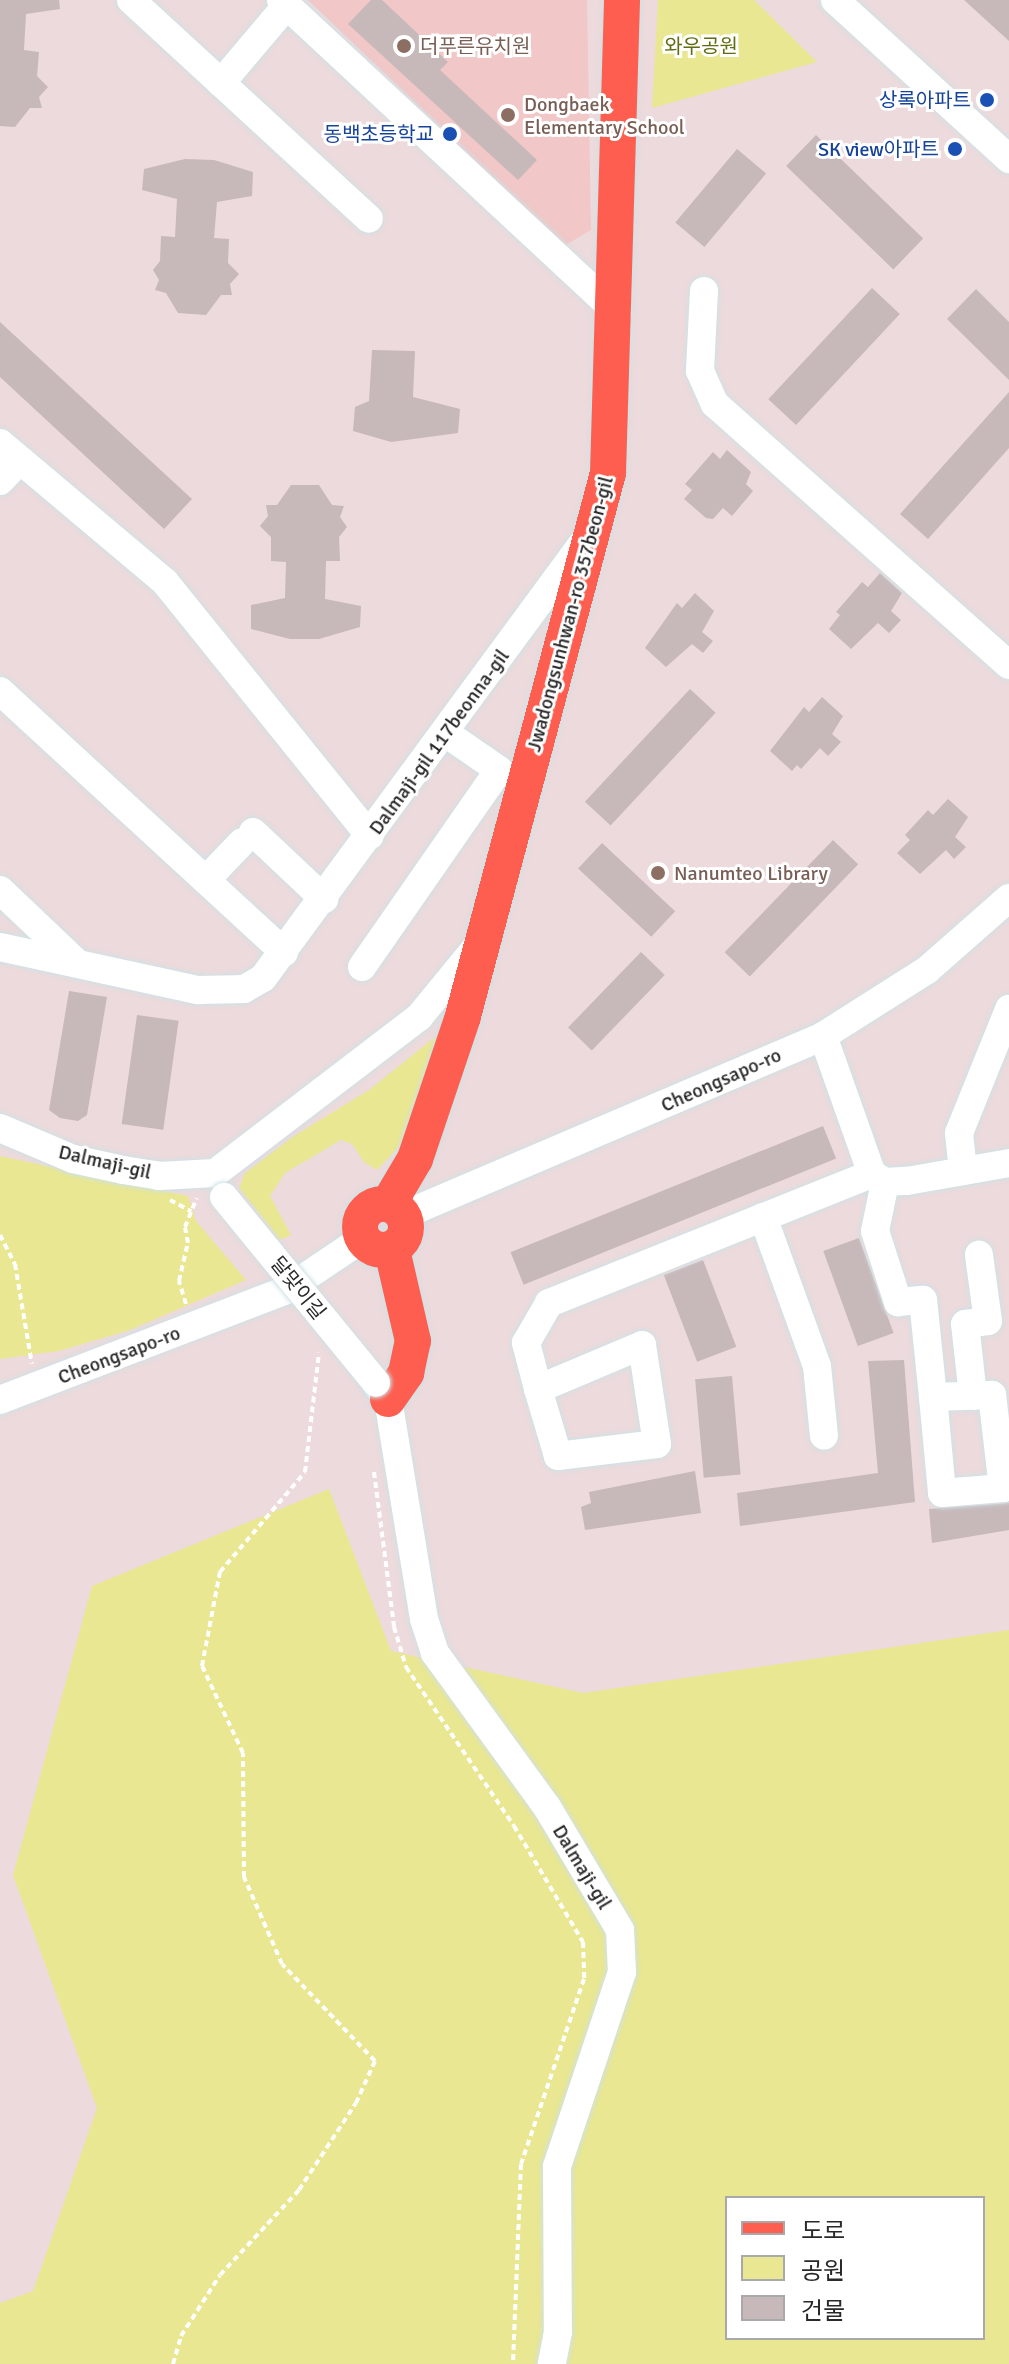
<!DOCTYPE html>
<meta charset="utf-8">
<style>
body{margin:0}
#map{position:relative;width:1009px;height:2364px;overflow:hidden;background:#eddadc;font-family:Signika,"Noto Sans KR",sans-serif}
div>[style]{position:absolute}
.education>*{inset:0;background:#f1c7c7}
.green>*{inset:0;background:#e9e791}
.building>*{inset:0;background:#c7b8ba;transform-origin:0 0}
.path>*{height:4px;margin-top:-2px;transform-origin:0;background:repeating-linear-gradient(90deg,#fff 0 6px,transparent 0 10px)}
.roads{filter:drop-shadow(0 0 2px #cfe1e4) drop-shadow(0 0 2px #cfe1e4)}
.minor>*{height:28px;margin:-14px;padding:0 14px;transform-origin:14px;border-radius:14px;background:#fff}
.major>*{height:36px;margin:-18px;padding:0 18px;transform-origin:18px;border-radius:18px;background:#fd5e4f}
.major>.ring{margin:-18px;padding:0;box-sizing:content-box;background:none;border:36px solid #fd5e4f;border-radius:50%}
.bridges{filter:drop-shadow(0 0 2px #cfe1e4) drop-shadow(0 0 2px #cfe1e4)}
.minor-bridge>*{height:28px;margin:-14px;padding:0 14px;transform-origin:14px;border-radius:14px;background:#fff}
.dots>*{width:22px;height:22px;translate:-50% -50%;box-sizing:border-box;border:4px solid #fff;border-radius:50%}
span{translate:-50% -50%;white-space:nowrap;text-align:center;line-height:1.15;-webkit-text-stroke:6px #fff;paint-order:stroke}
.education-label{font-size:20px;color:#785e54}
.left{translate:0 -50%;text-align:left}
.park-label{font-size:20px;color:#626d13}
.transit-label{font-size:20px;color:#164399}
.right{translate:-100% -50%;text-align:right}
.street-label{font-size:20px;color:#292929}
.legend{position:absolute;left:725px;top:2196px;width:260px;height:144px;box-sizing:border-box;background:#fff;border:2px solid #a9a9a9;margin:0;padding:10px 14px;list-style:none;font-size:24px;color:#292929}
.legend li{display:flex;align-items:center;gap:16px;height:40px}
.legend b{width:40px;border:2px solid #a9a9a9}
</style>
<div id="map">
<div class="education">
<div style="clip-path:polygon(308px 0,587px 0,591px 230px,564px 246px)"></div>
</div>
<div class="green">
<div style="clip-path:polygon(658px 0,754px 0,817px 62px,652px 108px)"></div>
<div style="clip-path:polygon(439px 1034px,410px 1135px,377px 1170px,364px 1162px,352px 1144px,341px 1140px,285px 1173px,270px 1196px,291px 1235px,280px 1240px,239px 1188px,245px 1173px,294px 1136px,369px 1090px)"></div>
<div style="clip-path:polygon(0 1156px,188px 1196px,196px 1221px,246px 1280px,130px 1330px,59px 1351px,0 1359px)"></div>
<div style="clip-path:polygon(evenodd,329px 1489px,391px 1651px,583px 1693px,1009px 1630px,1009px 2364px,0 2364px,0 2303px,33px 2291px,97px 2108px,13px 1875px,92px 1586px,329px 1489px,727px 2198px,983px 2198px,983px 2338px,727px 2338px,727px 2198px)"></div>
</div>
<div class="building">
<div style="clip-path:polygon(0 0,59px 0,60px 9px,26px 14px,24px 50px,39px 52px,37px 76px,48px 87px,39px 97px,42px 108px,30px 108px,15px 127px,0 126px)"></div>
<div style="clip-path:polygon(371px 0,382px 0,448px 62px,440px 70px,537px 160px,518px 180px,348px 24px)"></div>
<div style="clip-path:polygon(964px 0,1009px 0,1009px 41px)"></div>
<div style="left:816px;top:135px;width:149px;height:43px;rotate:44deg"></div>
<div style="left:737px;top:149px;width:38px;height:96px;rotate:40deg"></div>
<div style="clip-path:polygon(185px 159px,214px 160px,253px 172px,252px 196px,217px 202px,214px 238px,229px 239px,228px 263px,239px 274px,230px 284px,232px 295px,221px 295px,206px 315px,178px 313px,166px 293px,155px 290px,159px 280px,153px 270px,160px 261px,161px 236px,175px 237px,177px 199px,142px 190px,144px 169px)"></div>
<div style="left:872px;top:288px;width:38px;height:152px;rotate:43deg"></div>
<div style="clip-path:polygon(976px 289px,1009px 322px,1009px 380px,947px 319px)"></div>
<div style="clip-path:polygon(0 322px,192px 499px,164px 529px,0 377px)"></div>
<div style="clip-path:polygon(372px 350px,415px 351px,413px 397px,460px 409px,458px 433px,391px 442px,353px 431px,355px 407px,369px 401px)"></div>
<div style="clip-path:polygon(1009px 392px,1009px 448px,928px 539px,900px 514px)"></div>
<div style="clip-path:polygon(727px 450px,751px 472px,746px 484px,753px 491px,732px 516px,723px 508px,713px 519px,706px 518px,684px 499px,692px 490px,685px 484px,713px 452px,720px 459px)"></div>
<div style="clip-path:polygon(291px 485px,319px 485px,332px 505px,344px 506px,340px 517px,347px 527px,339px 537px,340px 561px,326px 561px,325px 599px,361px 606px,360px 627px,319px 639px,290px 639px,251px 629px,251px 605px,285px 598px,286px 562px,271px 561px,271px 537px,260px 526px,268px 516px,266px 505px,277px 505px)"></div>
<div style="clip-path:polygon(880px 573px,902px 593px,891px 611px,901px 620px,889px 633px,878px 623px,851px 649px,829px 629px,840px 615px,836px 612px,862px 582px,868px 587px)"></div>
<div style="clip-path:polygon(695px 593px,714px 611px,702px 632px,713px 641px,703px 653px,692px 644px,666px 667px,645px 648px,677px 603px,682px 608px)"></div>
<div style="left:690px;top:689px;width:35px;height:154px;rotate:43deg"></div>
<div style="clip-path:polygon(822px 697px,843px 716px,832px 734px,841px 742px,828px 756px,820px 748px,801px 769px,797px 765px,792px 771px,770px 751px,804px 707px,809px 712px)"></div>
<div style="clip-path:polygon(948px 799px,968px 817px,955px 837px,966px 847px,954px 859px,946px 850px,920px 874px,897px 853px,910px 840px,905px 835px,928px 810px,933px 815px)"></div>
<div style="left:833px;top:840px;width:35px;height:156px;rotate:44deg"></div>
<div style="left:602px;top:843px;width:100px;height:35px;rotate:43deg"></div>
<div style="left:641px;top:952px;width:33px;height:105px;rotate:44deg"></div>
<div style="clip-path:polygon(69px 991px,107px 997px,87px 1115px,78px 1121px,60px 1118px,49px 1110px)"></div>
<div style="left:137px;top:1015px;width:42px;height:110px;rotate:8deg"></div>
<div style="left:823px;top:1126px;width:35px;height:337px;rotate:68deg"></div>
<div style="left:859px;top:1238px;width:101px;height:38px;rotate:70deg"></div>
<div style="left:703px;top:1260px;width:93px;height:42px;rotate:69deg"></div>
<div style="clip-path:polygon(904px 1360px,915px 1502px,740px 1526px,737px 1493px,878px 1473px,868px 1361px)"></div>
<div style="left:732px;top:1376px;width:99px;height:37px;rotate:85deg"></div>
<div style="clip-path:polygon(695px 1471px,701px 1513px,585px 1530px,581px 1507px,591px 1503px,589px 1492px)"></div>
<div style="clip-path:polygon(1009px 1503px,1009px 1530px,932px 1543px,929px 1509px)"></div>
</div>
<div class="path">
<div style="left:170px;top:1200px;width:24px;rotate:28deg"></div>
<div style="left:0;top:1235px;width:33px;rotate:63deg"></div>
<div style="left:15px;top:1264px;width:101px;rotate:80.4deg"></div>
<div style="left:186px;top:1304px;width:24px;rotate:-107deg"></div>
<div style="left:179px;top:1281px;width:39px;rotate:-77deg"></div>
<div style="left:188px;top:1243px;width:16px;rotate:-101deg"></div>
<div style="left:185px;top:1227px;width:31px;rotate:-68deg"></div>
<div style="left:374px;top:1472px;width:156px;rotate:82.6deg"></div>
<div style="left:394px;top:1627px;width:42px;rotate:73.3deg"></div>
<div style="left:406px;top:1667px;width:192px;rotate:55.8deg"></div>
<div style="left:514px;top:1826px;width:135px;rotate:59.3deg"></div>
<div style="left:583px;top:1942px;width:37px;rotate:88deg"></div>
<div style="left:584px;top:1979px;width:195px;rotate:108.8deg"></div>
<div style="left:521px;top:2164px;width:200px;rotate:92.3deg"></div>
<div style="left:173px;top:2364px;width:29px;rotate:-74deg"></div>
<div style="left:181px;top:2336px;width:72px;rotate:-57.4deg"></div>
<div style="left:220px;top:2275px;width:116px;rotate:-47.1deg"></div>
<div style="left:299px;top:2190px;width:104px;rotate:-56.8deg"></div>
<div style="left:356px;top:2103px;width:46px;rotate:-65.7deg"></div>
<div style="left:375px;top:2061px;width:134px;rotate:-133.8deg"></div>
<div style="left:282px;top:1964px;width:95px;rotate:-113.6deg"></div>
<div style="left:244px;top:1877px;width:124px;rotate:-90.5deg"></div>
<div style="left:243px;top:1753px;width:96px;rotate:-115.2deg"></div>
<div style="left:202px;top:1666px;width:96px;rotate:-79.2deg"></div>
<div style="left:220px;top:1572px;width:131px;rotate:-49.6deg"></div>
<div style="left:305px;top:1472px;width:120px;rotate:-83.3deg"></div>
</div>
<div class="roads">
<div class="minor">
<div style="left:131px;top:0;width:323px;rotate:42.6deg"></div>
<div style="left:281px;top:0;width:459px;rotate:42.9deg"></div>
<div style="left:835px;top:0;width:236px;rotate:42.4deg"></div>
<div style="left:221px;top:83px;width:102px;rotate:-49.8deg"></div>
<div style="left:704px;top:291px;width:80px;rotate:92.9deg"></div>
<div style="left:700px;top:371px;width:36px;rotate:66deg"></div>
<div style="left:715px;top:404px;width:393px;rotate:41.6deg"></div>
<div style="left:0;top:443px;width:216px;rotate:40.1deg"></div>
<div style="left:165px;top:582px;width:326px;rotate:51.1deg"></div>
<div style="left:0;top:481px;width:29px;rotate:-46deg"></div>
<div style="left:0;top:691px;width:386px;rotate:42.6deg"></div>
<div style="left:253px;top:832px;width:98px;rotate:43.3deg"></div>
<div style="left:206px;top:880px;width:52px;rotate:-46.5deg"></div>
<div style="left:0;top:890px;width:106px;rotate:43.5deg"></div>
<div style="left:0;top:947px;width:203px;rotate:12.3deg"></div>
<div style="left:198px;top:990px;width:46px;rotate:-1.2deg"></div>
<div style="left:244px;top:989px;width:22px;rotate:-30deg"></div>
<div style="left:263px;top:978px;width:544px;rotate:-53.68deg"></div>
<div style="left:362px;top:967px;width:240px;rotate:-55.2deg"></div>
<div style="left:499px;top:770px;width:63px;rotate:-145.3deg"></div>
<div style="left:823px;top:1036px;width:146px;rotate:70.5deg"></div>
<div style="left:872px;top:1174px;width:15px;rotate:32deg"></div>
<div style="left:885px;top:1182px;width:22px;rotate:-3deg"></div>
<div style="left:907px;top:1181px;width:104px;rotate:-10deg"></div>
<div style="left:0;top:1128px;width:79px;rotate:23deg"></div>
<div style="left:73px;top:1159px;width:51px;rotate:12.4deg"></div>
<div style="left:123px;top:1170px;width:36px;rotate:9deg"></div>
<div style="left:159px;top:1176px;width:56px;rotate:-3.1deg"></div>
<div style="left:963px;top:1171px;width:38px;rotate:-96deg"></div>
<div style="left:959px;top:1133px;width:134px;rotate:-68deg"></div>
<div style="left:215px;top:1173px;width:257px;rotate:-37.4deg"></div>
<div style="left:419px;top:1017px;width:94px;rotate:-50.6deg"></div>
<div style="left:885px;top:1182px;width:50px;rotate:101.5deg"></div>
<div style="left:875px;top:1231px;width:75px;rotate:72.1deg"></div>
<div style="left:898px;top:1302px;width:25px;rotate:-5deg"></div>
<div style="left:923px;top:1300px;width:98px;rotate:84.1deg"></div>
<div style="left:933px;top:1397px;width:96px;rotate:84.6deg"></div>
<div style="left:942px;top:1493px;width:61px;rotate:-4.7deg"></div>
<div style="left:1003px;top:1488px;width:94px;rotate:-96.7deg"></div>
<div style="left:992px;top:1395px;width:59px;rotate:178.1deg"></div>
<div style="left:404px;top:1215px;width:456px;rotate:-23.1deg"></div>
<div style="left:823px;top:1036px;width:123px;rotate:-32.4deg"></div>
<div style="left:927px;top:970px;width:109px;rotate:-41.3deg"></div>
<div style="left:763px;top:1217px;width:158px;rotate:70.1deg"></div>
<div style="left:817px;top:1366px;width:70px;rotate:84.3deg"></div>
<div style="left:377px;top:1385px;width:18px;rotate:52deg"></div>
<div style="left:388px;top:1399px;width:223px;rotate:80.7deg"></div>
<div style="left:424px;top:1619px;width:36px;rotate:72deg"></div>
<div style="left:435px;top:1653px;width:190px;rotate:54deg"></div>
<div style="left:547px;top:1807px;width:143px;rotate:59.3deg"></div>
<div style="left:620px;top:1930px;width:42px;rotate:87.3deg"></div>
<div style="left:622px;top:1972px;width:205px;rotate:108.5deg"></div>
<div style="left:557px;top:2166px;width:166px;rotate:89.7deg"></div>
<div style="left:558px;top:2332px;width:33px;rotate:101deg"></div>
<div style="left:538px;top:1389px;width:113px;rotate:-22.9deg"></div>
<div style="left:642px;top:1345px;width:100px;rotate:81.4deg"></div>
<div style="left:657px;top:1444px;width:100px;rotate:173.1deg"></div>
<div style="left:558px;top:1456px;width:70px;rotate:-106.6deg"></div>
<div style="left:538px;top:1389px;width:48px;rotate:-104.6deg"></div>
<div style="left:526px;top:1343px;width:46px;rotate:-60.1deg"></div>
<div style="left:549px;top:1303px;width:348px;rotate:-21.8deg"></div>
<div style="left:973px;top:1396px;width:72px;rotate:-96.3deg"></div>
<div style="left:965px;top:1324px;width:23px;rotate:-7deg"></div>
<div style="left:988px;top:1321px;width:67px;rotate:-97.8deg"></div>
<div style="left:0;top:1400px;width:306px;rotate:-21deg"></div>
<div style="left:286px;top:1290px;width:92px;rotate:-33.9deg"></div>
</div>
<div class="major">
<div style="left:389px;top:1203px;width:51px;rotate:-59.4deg"></div>
<div style="left:415px;top:1159px;width:151px;rotate:-71.4deg"></div>
<div style="left:463px;top:1016px;width:562px;rotate:-75.05deg"></div>
<div style="left:608px;top:473px;width:473px;rotate:-88.3deg"></div>
<div class="ring" style="left:360px;top:1204px;width:10px;height:10px"></div>
<div style="left:388px;top:1399px;width:32px;rotate:-55deg"></div>
<div style="left:406px;top:1373px;width:33px;rotate:-78deg"></div>
<div style="left:413px;top:1341px;width:93px;rotate:-103deg"></div>
</div>
</div>
<div class="bridges">
<div class="minor-bridge">
<div style="left:224px;top:1197px;width:240px;rotate:50.7deg"></div>
</div>
</div>
<div class="dots">
<div style="left:404px;top:46px;background:#8d6e63"></div>
<div style="left:987px;top:100px;background:#1a4fb4"></div>
<div style="left:508px;top:115px;background:#8d6e63"></div>
<div style="left:450px;top:134px;background:#1a4fb4"></div>
<div style="left:955px;top:149px;background:#1a4fb4"></div>
<div style="left:658px;top:873px;background:#8d6e63"></div>
</div>
<div class="education-label">
<span class="left" style="left:420px;top:46px">더푸른유치원</span>
<span class="left" style="left:524px;top:116px">Dongbaek<br>Elementary School</span>
<span class="left" style="left:674px;top:873px">Nanumteo Library</span>
</div>
<div class="park-label">
<span style="left:701px;top:46px">와우공원</span>
</div>
<div class="transit-label">
<span class="right" style="left:971px;top:100px">상록아파트</span>
<span class="right" style="left:434px;top:134px">동백초등학교</span>
<span class="right" style="left:939px;top:149px">SK view아파트</span>
</div>
<div class="street-label">
<span style="left:570px;top:614px;rotate:-75deg">Jwadongsunhwan-ro 357beon-gil</span>
<span style="left:439px;top:742px;rotate:-54deg">Dalmaji-gil 117beonna-gil</span>
<span style="left:721px;top:1080px;rotate:-24deg">Cheongsapo-ro</span>
<span style="left:105px;top:1162px;rotate:13deg">Dalmaji-gil</span>
<span style="left:298px;top:1288px;rotate:51deg">달맞이길</span>
<span style="left:119px;top:1355px;rotate:-21deg">Cheongsapo-ro</span>
<span style="left:582px;top:1867px;rotate:59deg">Dalmaji-gil</span>
</div>
<ul class="legend">
<li><b style="height:10px;background:#fd5e4f"></b>도로</li>
<li><b style="height:22px;background:#e9e791"></b>공원</li>
<li><b style="height:22px;background:#c7b8ba"></b>건물</li>
</ul>
</div>
